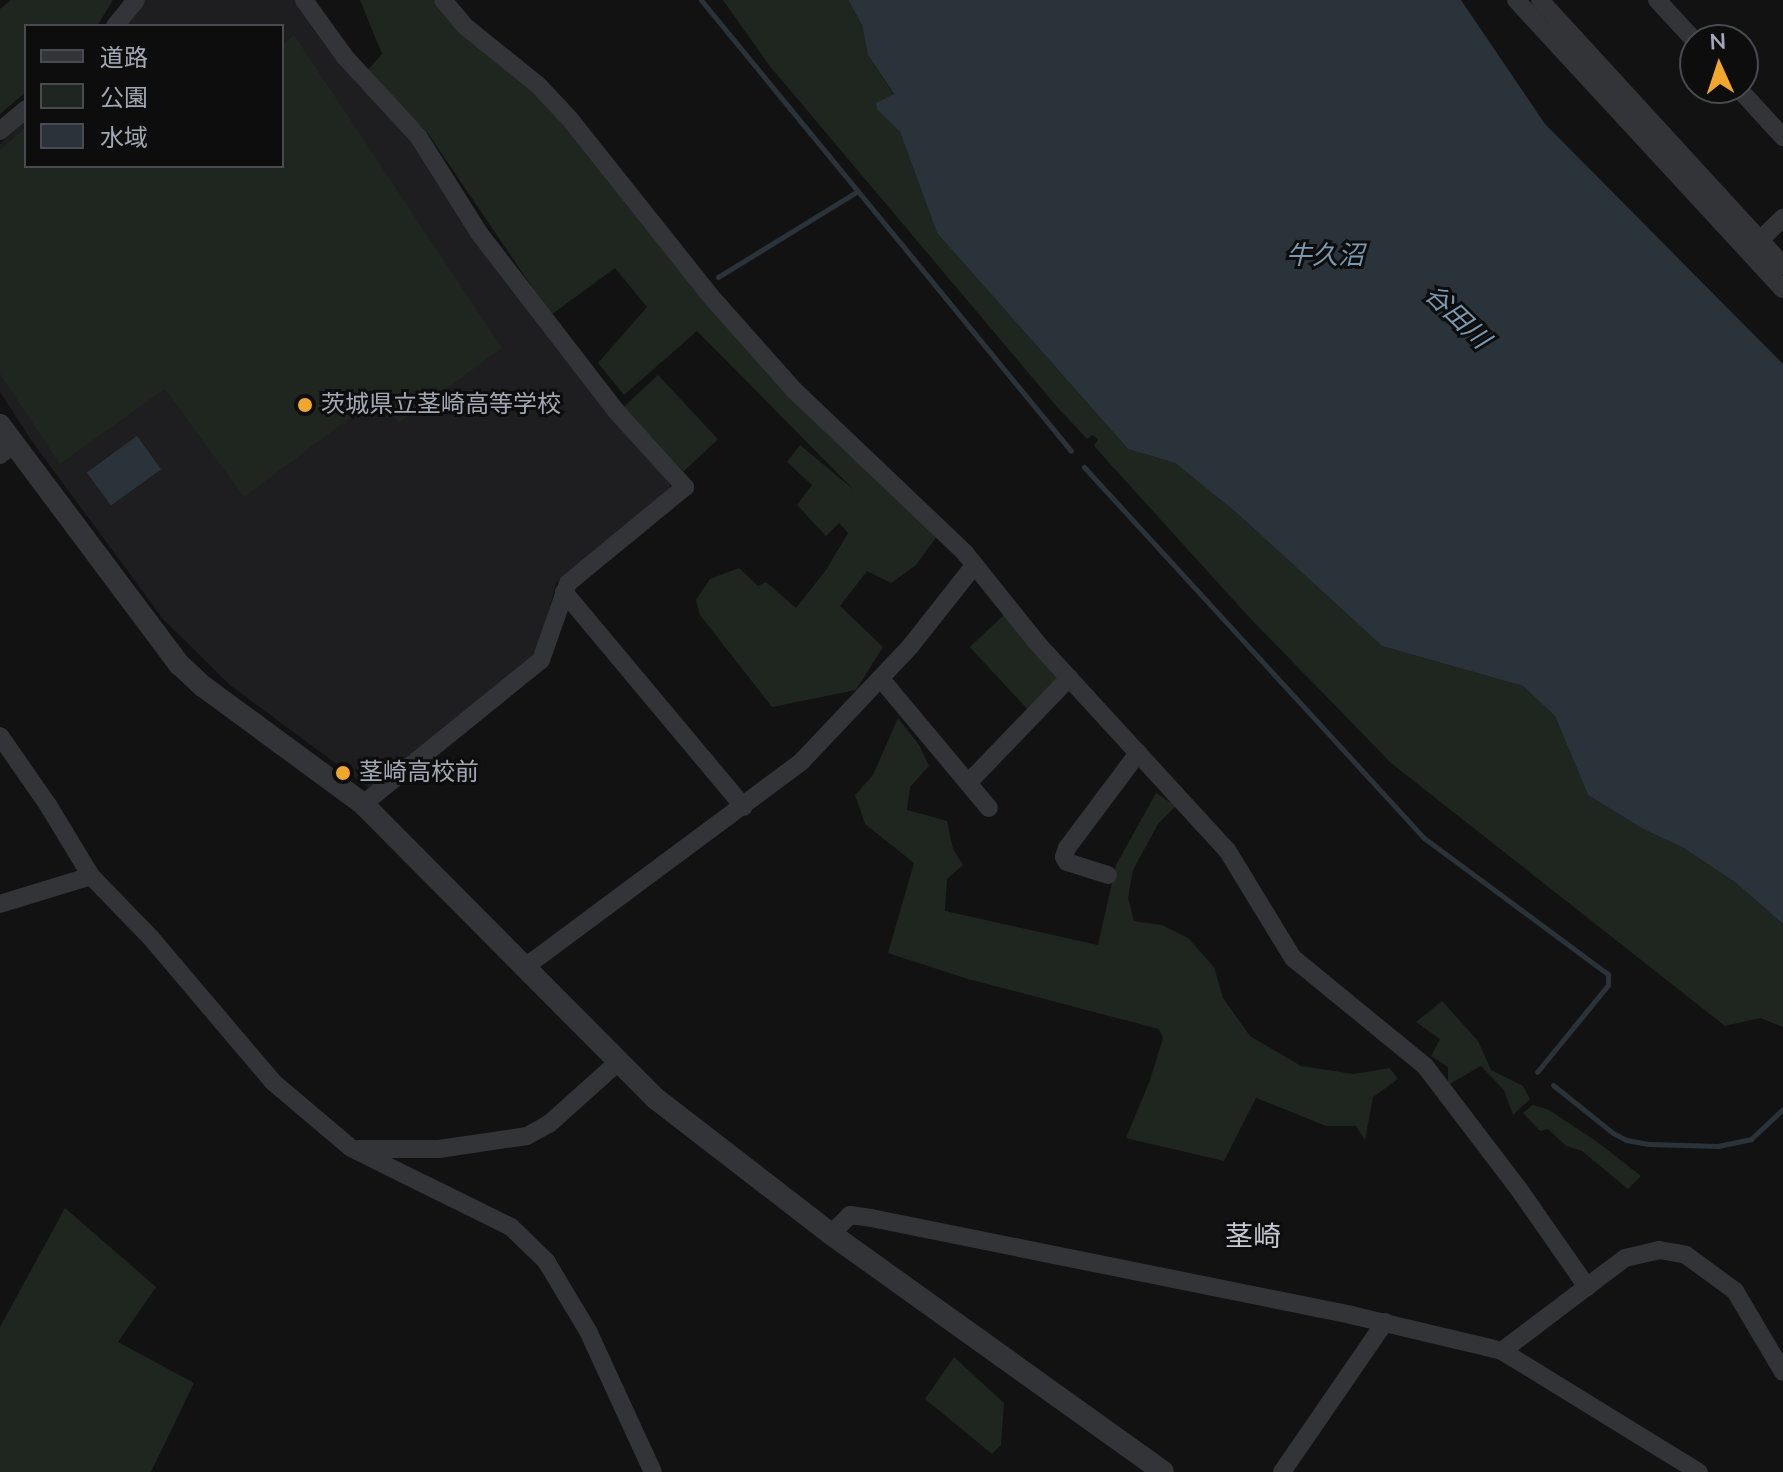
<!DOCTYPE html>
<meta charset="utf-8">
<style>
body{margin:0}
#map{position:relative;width:1783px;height:1472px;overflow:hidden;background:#121213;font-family:"Nunito Sans","Noto Sans JP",sans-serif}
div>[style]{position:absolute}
.built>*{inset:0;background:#1e1e20}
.green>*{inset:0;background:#1e261f;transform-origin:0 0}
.water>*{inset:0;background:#2a3339;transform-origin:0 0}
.stream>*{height:5px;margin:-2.5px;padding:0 2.5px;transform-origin:2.5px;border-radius:2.5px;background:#2a3339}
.minor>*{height:18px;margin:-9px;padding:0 9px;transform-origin:9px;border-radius:9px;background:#333438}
.tertiary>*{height:22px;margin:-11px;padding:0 11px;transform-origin:11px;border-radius:11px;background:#333438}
.dots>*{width:22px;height:22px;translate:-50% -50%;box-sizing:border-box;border:4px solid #0d0d0e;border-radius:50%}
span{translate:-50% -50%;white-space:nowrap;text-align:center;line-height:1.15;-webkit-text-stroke:6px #0d0d0e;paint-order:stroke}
.poi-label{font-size:24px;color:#a3a9b4}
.left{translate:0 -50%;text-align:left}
.water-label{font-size:26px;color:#7a98af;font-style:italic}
.quarter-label{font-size:28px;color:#c4c8d0}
.legend{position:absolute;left:24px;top:24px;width:260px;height:144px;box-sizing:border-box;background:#0d0d0e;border:2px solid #494b50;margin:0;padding:10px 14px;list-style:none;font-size:24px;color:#a3a9b4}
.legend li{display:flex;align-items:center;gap:16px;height:40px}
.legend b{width:40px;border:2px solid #494b50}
.north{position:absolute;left:1679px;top:24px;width:80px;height:80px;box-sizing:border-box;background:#0d0d0e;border:2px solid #494b50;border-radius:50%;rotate:357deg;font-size:22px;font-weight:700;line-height:32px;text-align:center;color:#a3a9b4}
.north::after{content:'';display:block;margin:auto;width:28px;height:36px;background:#f0a72e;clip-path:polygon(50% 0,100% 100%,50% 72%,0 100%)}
</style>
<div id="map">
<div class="built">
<div style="clip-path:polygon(144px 0,295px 0,352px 77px,415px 145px,670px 481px,670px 488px,556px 583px,537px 657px,369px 788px,231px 686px,163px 619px,31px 440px,0 392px,0 144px,26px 121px,26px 166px,282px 166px,282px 26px,125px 26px)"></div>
</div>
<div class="green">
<div style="clip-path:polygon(11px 0,113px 0,97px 26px,26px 26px,26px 92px,0 114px,0 9px)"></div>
<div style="clip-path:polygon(360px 0,433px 0,442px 12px,535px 90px,937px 536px,916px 565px,891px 583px,867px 571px,840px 606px,883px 647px,856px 690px,772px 707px,700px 615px,696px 600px,710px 579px,739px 568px,758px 586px,766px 582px,796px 608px,826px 570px,848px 533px,839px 523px,826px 536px,797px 505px,812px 485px,787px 462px,800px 445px,854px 490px,697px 331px,624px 395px,598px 363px,647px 307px,615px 268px,551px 315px,427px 132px,367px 71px,382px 54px)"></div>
<div style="clip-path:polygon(723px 0,848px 0,862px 25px,868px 55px,894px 95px,877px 108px,900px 132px,937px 233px,1128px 449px,1175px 463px,1238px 514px,1382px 646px,1523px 686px,1555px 716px,1588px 795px,1643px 829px,1682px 847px,1736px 883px,1783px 924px,1783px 1027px,1760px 1018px,1725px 1026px,1391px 763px,1248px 616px,1094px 446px,1098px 439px,1092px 435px,1087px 439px,1058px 408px,768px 64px)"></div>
<div style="clip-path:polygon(294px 35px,502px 348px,399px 423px,379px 396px,244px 497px,165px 389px,60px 464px,0 374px,0 150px,26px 127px,26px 166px,282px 166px,282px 44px)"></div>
<div style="left:658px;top:375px;width:88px;height:47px;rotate:47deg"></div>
<div style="left:1004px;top:615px;width:87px;height:47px;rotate:47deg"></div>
<div style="clip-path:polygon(898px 718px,919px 745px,929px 766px,910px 787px,907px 810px,947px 821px,953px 849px,963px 865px,947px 879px,945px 911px,1098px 945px,1116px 865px,1156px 793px,1176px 806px,1158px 824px,1133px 870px,1128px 898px,1134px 921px,1162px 925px,1188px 938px,1214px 967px,1223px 998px,1250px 1036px,1301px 1066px,1354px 1074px,1390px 1068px,1398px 1079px,1373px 1097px,1365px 1140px,1356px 1126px,1326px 1126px,1256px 1098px,1224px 1161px,1126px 1138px,1150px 1080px,1163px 1038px,1159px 1029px,968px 979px,888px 953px,914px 863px,865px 824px,855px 795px,873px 775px)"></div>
<div style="clip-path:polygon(1442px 1001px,1478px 1041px,1491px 1070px,1523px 1086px,1530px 1099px,1513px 1115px,1504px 1090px,1481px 1066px,1448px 1085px,1448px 1067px,1431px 1056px,1440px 1039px,1416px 1022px)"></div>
<div style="clip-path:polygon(1533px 1105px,1549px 1110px,1596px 1141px,1641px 1176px,1628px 1189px,1582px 1151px,1566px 1146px,1548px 1129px,1540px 1131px,1523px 1113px)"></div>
<div style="clip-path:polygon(65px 1208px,156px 1287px,118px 1342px,194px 1383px,151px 1472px,0 1472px,0 1327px)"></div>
<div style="clip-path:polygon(954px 1357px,1004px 1403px,1001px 1445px,992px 1454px,925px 1399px)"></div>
</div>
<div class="water">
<div style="clip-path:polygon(848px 0,1461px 0,1545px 124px,1783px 364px,1783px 924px,1736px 883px,1682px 847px,1643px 829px,1588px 795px,1555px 716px,1523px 686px,1382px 646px,1238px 514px,1175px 463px,1128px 449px,937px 233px,900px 132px,877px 109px,876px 103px,894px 94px,868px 55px,862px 25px)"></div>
<div style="left:137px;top:436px;width:41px;height:62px;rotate:54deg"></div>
</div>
<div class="stream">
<div style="left:701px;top:0;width:583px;rotate:50.63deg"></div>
<div style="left:718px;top:277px;width:164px;rotate:-31.6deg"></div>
<div style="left:1084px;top:467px;width:503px;rotate:47.5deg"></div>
<div style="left:1424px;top:838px;width:229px;rotate:36.5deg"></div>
<div style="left:1608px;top:974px;width:11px;rotate:90deg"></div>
<div style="left:1608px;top:985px;width:112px;rotate:129.2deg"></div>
<div style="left:1553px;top:1085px;width:77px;rotate:38.7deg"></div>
<div style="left:1613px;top:1133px;width:15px;rotate:28deg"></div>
<div style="left:1626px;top:1140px;width:23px;rotate:10deg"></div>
<div style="left:1649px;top:1144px;width:69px;rotate:1.7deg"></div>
<div style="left:1718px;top:1146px;width:34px;rotate:-12deg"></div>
<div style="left:1751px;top:1139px;width:44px;rotate:-43.2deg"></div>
</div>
<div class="minor">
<div style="left:304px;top:0;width:70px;rotate:54.3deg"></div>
<div style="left:345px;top:57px;width:108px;rotate:47.3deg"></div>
<div style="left:418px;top:136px;width:115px;rotate:57.8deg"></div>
<div style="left:479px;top:233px;width:225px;rotate:52.4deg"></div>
<div style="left:616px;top:411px;width:103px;rotate:47.8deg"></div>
<div style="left:685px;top:487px;width:151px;rotate:140.6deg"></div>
<div style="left:568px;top:583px;width:82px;rotate:109.3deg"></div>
<div style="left:541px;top:660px;width:229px;rotate:141deg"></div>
<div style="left:443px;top:0;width:35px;rotate:50deg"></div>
<div style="left:466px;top:27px;width:92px;rotate:38.9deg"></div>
<div style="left:538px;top:85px;width:45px;rotate:46.8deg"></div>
<div style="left:569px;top:118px;width:233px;rotate:51.5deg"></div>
<div style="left:714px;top:300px;width:120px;rotate:48.4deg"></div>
<div style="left:794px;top:390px;width:236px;rotate:43.6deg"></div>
<div style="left:965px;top:553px;width:115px;rotate:51.3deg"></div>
<div style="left:1037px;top:643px;width:281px;rotate:47.5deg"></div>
<div style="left:1227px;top:850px;width:127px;rotate:58.6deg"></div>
<div style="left:1293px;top:958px;width:171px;rotate:39.3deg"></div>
<div style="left:1425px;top:1066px;width:153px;rotate:52.7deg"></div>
<div style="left:1518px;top:1188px;width:121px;rotate:55.1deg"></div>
<div style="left:1516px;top:0;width:393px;rotate:47.3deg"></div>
<div style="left:1540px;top:0;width:360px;rotate:47.5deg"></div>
<div style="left:1657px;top:0;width:56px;rotate:47.2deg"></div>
<div style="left:115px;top:26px;width:33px;rotate:-51deg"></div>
<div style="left:1738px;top:88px;width:67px;rotate:47.4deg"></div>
<div style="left:0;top:131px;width:34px;rotate:-40deg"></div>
<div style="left:1760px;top:240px;width:32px;rotate:-44deg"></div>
<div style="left:0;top:455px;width:18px;rotate:-38deg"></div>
<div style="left:564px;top:592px;width:280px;rotate:50.1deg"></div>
<div style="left:881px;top:679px;width:168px;rotate:50.1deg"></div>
<div style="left:0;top:736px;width:84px;rotate:55.2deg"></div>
<div style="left:48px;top:805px;width:83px;rotate:58.8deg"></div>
<div style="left:91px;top:876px;width:86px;rotate:45.9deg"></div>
<div style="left:151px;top:938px;width:189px;rotate:49.7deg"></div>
<div style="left:273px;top:1082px;width:102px;rotate:40.2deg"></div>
<div style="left:351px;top:1148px;width:178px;rotate:26.3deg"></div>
<div style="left:511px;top:1227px;width:49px;rotate:44.2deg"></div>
<div style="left:546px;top:1261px;width:82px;rotate:59deg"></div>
<div style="left:588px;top:1331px;width:155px;rotate:65.3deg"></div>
<div style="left:968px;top:783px;width:146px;rotate:-46.1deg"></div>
<div style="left:1108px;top:875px;width:43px;rotate:-162.4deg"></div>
<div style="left:1067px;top:862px;width:6px;rotate:-121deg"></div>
<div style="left:1064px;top:857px;width:9px;rotate:-72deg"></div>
<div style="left:1067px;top:848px;width:119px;rotate:-53.2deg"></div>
<div style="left:0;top:904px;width:95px;rotate:-17.1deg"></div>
<div style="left:525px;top:967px;width:345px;rotate:-36.6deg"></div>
<div style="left:802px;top:761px;width:156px;rotate:-46.6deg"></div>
<div style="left:909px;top:648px;width:103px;rotate:-51.7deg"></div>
<div style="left:358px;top:1149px;width:81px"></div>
<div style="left:439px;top:1149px;width:89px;rotate:-8.4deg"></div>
<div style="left:527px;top:1136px;width:25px;rotate:-29deg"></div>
<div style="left:549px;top:1124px;width:91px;rotate:-41.9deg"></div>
<div style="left:831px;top:1234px;width:27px;rotate:-45deg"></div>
<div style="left:850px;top:1215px;width:21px;rotate:8deg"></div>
<div style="left:871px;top:1218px;width:490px;rotate:11.4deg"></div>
<div style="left:1351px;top:1315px;width:139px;rotate:13.3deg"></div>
<div style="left:1486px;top:1347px;width:16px;rotate:14deg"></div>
<div style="left:1502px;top:1351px;width:231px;rotate:31.6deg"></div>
<div style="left:1502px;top:1351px;width:154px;rotate:-37.1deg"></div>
<div style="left:1625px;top:1258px;width:35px;rotate:-13deg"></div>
<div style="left:1659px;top:1250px;width:27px;rotate:10deg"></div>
<div style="left:1686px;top:1255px;width:61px;rotate:36.3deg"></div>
<div style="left:1735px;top:1291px;width:94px;rotate:59.3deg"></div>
<div style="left:1282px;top:1472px;width:182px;rotate:-55.5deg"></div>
</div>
<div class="tertiary">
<div style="left:0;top:425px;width:299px;rotate:53.2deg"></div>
<div style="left:179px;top:664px;width:34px;rotate:43deg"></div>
<div style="left:204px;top:687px;width:197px;rotate:36.3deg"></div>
<div style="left:363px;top:804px;width:414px;rotate:45.2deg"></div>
<div style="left:655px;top:1098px;width:222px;rotate:37.7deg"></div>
<div style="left:831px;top:1234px;width:408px;rotate:35.6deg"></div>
</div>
<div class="dots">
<div style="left:305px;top:405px;background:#f0a72e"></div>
<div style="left:343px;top:773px;background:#f0a72e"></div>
</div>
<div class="poi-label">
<span class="left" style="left:321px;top:405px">茨城県立茎崎高等学校</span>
<span class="left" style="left:359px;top:773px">茎崎高校前</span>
</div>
<div class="water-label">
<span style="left:1325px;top:256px">牛久沼</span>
<span style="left:1457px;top:317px;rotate:44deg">谷田川</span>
</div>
<div class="quarter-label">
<span style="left:1253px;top:1237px">茎崎</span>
</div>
<ul class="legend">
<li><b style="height:10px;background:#333438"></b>道路</li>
<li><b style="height:22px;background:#1e261f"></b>公園</li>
<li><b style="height:22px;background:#2a3339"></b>水域</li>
</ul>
<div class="north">N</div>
</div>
